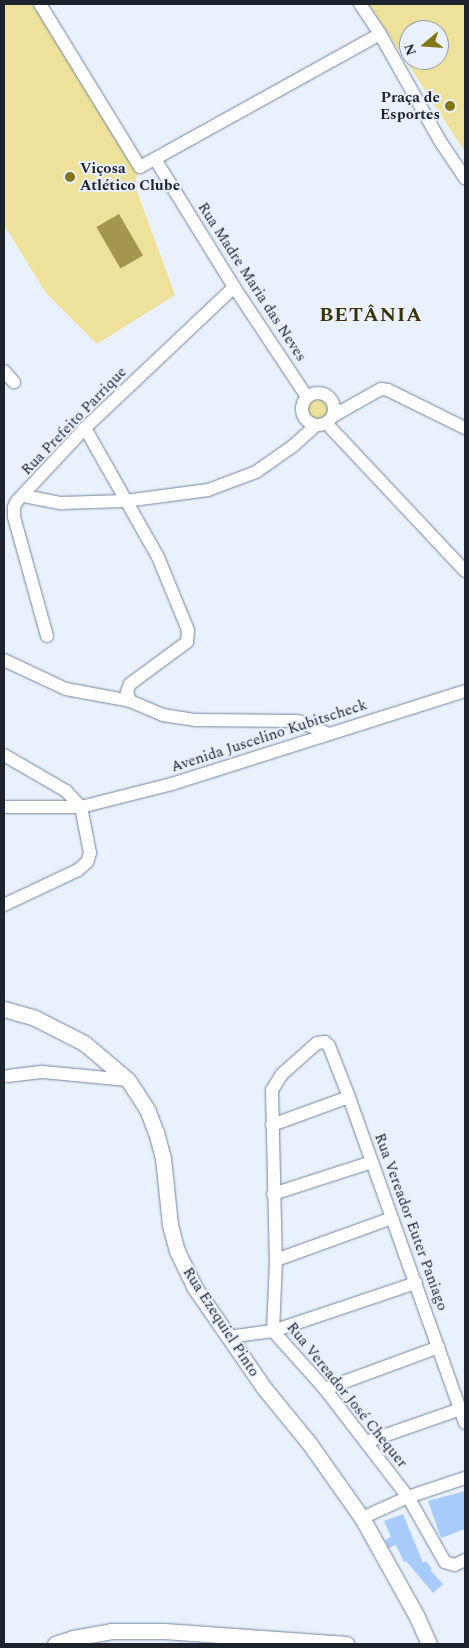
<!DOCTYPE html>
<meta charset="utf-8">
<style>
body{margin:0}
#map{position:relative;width:469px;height:1648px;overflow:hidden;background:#e9f1fc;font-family:Spectral,serif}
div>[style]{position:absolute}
.green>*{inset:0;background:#ede19b}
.round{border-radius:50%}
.water>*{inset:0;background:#a4964c;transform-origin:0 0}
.building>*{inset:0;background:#a7cbfa}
.roads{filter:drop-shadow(0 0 1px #72859e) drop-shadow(0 0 1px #72859e)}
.minor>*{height:12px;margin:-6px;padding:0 6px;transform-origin:6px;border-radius:6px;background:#fff}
.minor>.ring{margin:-6px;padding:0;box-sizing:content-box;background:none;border:12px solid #fff;border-radius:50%}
.tertiary>*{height:15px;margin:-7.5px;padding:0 7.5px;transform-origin:7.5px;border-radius:7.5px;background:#fff}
.dots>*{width:14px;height:14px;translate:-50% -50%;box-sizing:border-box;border:2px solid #e9f1fc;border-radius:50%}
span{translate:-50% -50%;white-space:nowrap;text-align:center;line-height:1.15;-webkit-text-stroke:4px #e9f1fc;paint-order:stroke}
.poi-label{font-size:15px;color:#1c232d;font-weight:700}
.right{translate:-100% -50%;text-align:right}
.left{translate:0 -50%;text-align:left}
.street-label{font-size:15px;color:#1c232d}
.district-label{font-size:20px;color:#393206;font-weight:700;letter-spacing:1px}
.frame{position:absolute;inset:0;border:5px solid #1c232d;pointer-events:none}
.north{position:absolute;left:399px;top:20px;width:50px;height:50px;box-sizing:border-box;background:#e9f1fc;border:1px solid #979fa9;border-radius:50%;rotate:252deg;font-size:14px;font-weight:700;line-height:20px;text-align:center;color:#1c232d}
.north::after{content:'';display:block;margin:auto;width:18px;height:22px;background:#837416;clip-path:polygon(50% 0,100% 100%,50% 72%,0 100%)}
</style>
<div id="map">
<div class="green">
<div style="clip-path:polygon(4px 4px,32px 4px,60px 42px,138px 169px,135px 186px,175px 295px,97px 344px,46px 293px,4px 225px)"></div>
<div style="clip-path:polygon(evenodd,369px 4px,465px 4px,465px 152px,369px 4px,409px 30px,439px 30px,439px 60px,409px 60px,409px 30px)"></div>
<div class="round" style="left:304px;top:395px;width:28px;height:28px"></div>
</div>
<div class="water">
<div style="left:119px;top:214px;width:48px;height:26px;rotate:60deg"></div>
</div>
<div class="building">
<div style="clip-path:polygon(465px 1491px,465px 1529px,441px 1538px,428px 1501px)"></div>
<div style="clip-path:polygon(403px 1514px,423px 1563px,426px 1561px,432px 1569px,430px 1570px,443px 1584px,433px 1593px,406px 1561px,404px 1562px,396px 1545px,389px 1548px,385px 1540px,391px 1537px,384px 1521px)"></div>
</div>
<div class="roads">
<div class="minor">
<div style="left:40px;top:4px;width:191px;rotate:58.5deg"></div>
<div style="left:140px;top:167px;width:274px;rotate:-29deg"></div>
<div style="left:360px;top:4px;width:36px;rotate:56deg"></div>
<div style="left:380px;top:34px;width:123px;rotate:60.7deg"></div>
<div style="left:440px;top:141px;width:45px;rotate:56deg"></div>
<div style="left:155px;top:159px;width:150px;rotate:58.3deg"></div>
<div style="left:234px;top:287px;width:132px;rotate:56.4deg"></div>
<div style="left:4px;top:371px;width:15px;rotate:48deg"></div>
<div class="ring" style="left:302px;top:393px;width:20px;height:20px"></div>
<div style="left:333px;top:416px;width:55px;rotate:-29.4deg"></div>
<div style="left:381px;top:389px;width:7px;rotate:8deg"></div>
<div style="left:388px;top:390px;width:86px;rotate:26.3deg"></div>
<div style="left:326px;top:423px;width:203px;rotate:46.8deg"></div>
<div style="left:85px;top:428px;width:148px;rotate:60.5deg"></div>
<div style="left:158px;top:557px;width:79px;rotate:67.7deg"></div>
<div style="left:188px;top:630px;width:12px;rotate:95deg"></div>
<div style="left:187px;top:642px;width:71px;rotate:143.6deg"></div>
<div style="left:130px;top:684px;width:9px;rotate:111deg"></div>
<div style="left:127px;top:692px;width:9px;rotate:72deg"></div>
<div style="left:24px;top:496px;width:38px;rotate:11deg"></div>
<div style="left:61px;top:503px;width:64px;rotate:-1.8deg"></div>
<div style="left:125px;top:501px;width:84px;rotate:-7.5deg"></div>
<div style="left:208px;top:490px;width:51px;rotate:-20.6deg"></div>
<div style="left:256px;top:472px;width:45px;rotate:-35.1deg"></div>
<div style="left:293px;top:446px;width:31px;rotate:-42deg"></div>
<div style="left:47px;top:636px;width:123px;rotate:-105.5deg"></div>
<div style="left:14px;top:517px;width:10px;rotate:-90deg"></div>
<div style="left:14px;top:507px;width:7px;rotate:-63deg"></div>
<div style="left:17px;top:501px;width:100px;rotate:-47deg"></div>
<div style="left:85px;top:428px;width:205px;rotate:-43.4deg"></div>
<div style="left:4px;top:660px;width:68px;rotate:25.1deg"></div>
<div style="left:66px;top:689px;width:65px;rotate:10.6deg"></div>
<div style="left:130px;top:701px;width:36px;rotate:23deg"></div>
<div style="left:163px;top:715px;width:33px;rotate:9deg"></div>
<div style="left:196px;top:720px;width:102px;rotate:0.6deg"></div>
<div style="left:298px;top:721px;width:34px;rotate:23deg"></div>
<div style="left:4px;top:755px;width:72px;rotate:30.1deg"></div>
<div style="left:66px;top:791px;width:22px;rotate:47deg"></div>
<div style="left:81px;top:807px;width:47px;rotate:78.9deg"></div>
<div style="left:90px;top:853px;width:9px;rotate:108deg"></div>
<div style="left:87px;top:862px;width:12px;rotate:138deg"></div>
<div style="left:78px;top:870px;width:82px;rotate:154.7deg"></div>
<div style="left:4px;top:807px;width:77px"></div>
<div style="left:81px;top:807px;width:94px;rotate:-14.2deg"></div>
<div style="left:172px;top:784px;width:307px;rotate:-17.6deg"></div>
<div style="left:8px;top:1076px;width:35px;rotate:-7deg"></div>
<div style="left:43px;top:1072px;width:85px;rotate:5.4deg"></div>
<div style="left:272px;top:1125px;width:82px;rotate:-20deg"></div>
<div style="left:273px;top:1194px;width:104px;rotate:-17.9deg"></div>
<div style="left:276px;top:1260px;width:123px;rotate:-19.9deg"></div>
<div style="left:228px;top:1337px;width:45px;rotate:-7.6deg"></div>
<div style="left:273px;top:1331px;width:151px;rotate:-18.6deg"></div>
<div style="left:325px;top:1389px;width:121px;rotate:-20.2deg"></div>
<div style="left:465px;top:1423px;width:346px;rotate:-109.6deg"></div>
<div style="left:349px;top:1097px;width:55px;rotate:-111.4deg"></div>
<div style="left:329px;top:1046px;width:6px;rotate:-135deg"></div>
<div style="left:325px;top:1042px;width:8px;rotate:173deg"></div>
<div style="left:317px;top:1043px;width:47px;rotate:138.5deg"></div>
<div style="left:282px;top:1074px;width:19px;rotate:122deg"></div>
<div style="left:272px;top:1090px;width:170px;rotate:88.7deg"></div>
<div style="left:276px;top:1260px;width:71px;rotate:92.4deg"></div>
<div style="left:273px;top:1331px;width:78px;rotate:48.1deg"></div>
<div style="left:325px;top:1389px;width:136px;rotate:52.5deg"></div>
<div style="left:408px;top:1497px;width:75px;rotate:60.4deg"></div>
<div style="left:445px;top:1562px;width:10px;rotate:17deg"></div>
<div style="left:455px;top:1565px;width:11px;rotate:-27deg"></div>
<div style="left:366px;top:1442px;width:101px;rotate:-19.2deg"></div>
<div style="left:362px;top:1518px;width:51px;rotate:-24.5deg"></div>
<div style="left:408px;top:1497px;width:60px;rotate:-18.4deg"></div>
</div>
<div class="tertiary">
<div style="left:4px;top:1009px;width:32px;rotate:16deg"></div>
<div style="left:35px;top:1018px;width:55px;rotate:27deg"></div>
<div style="left:84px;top:1043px;width:57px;rotate:40.1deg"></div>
<div style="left:128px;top:1080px;width:35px;rotate:57deg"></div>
<div style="left:147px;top:1109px;width:25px;rotate:69deg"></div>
<div style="left:156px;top:1132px;width:27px;rotate:75deg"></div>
<div style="left:163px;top:1158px;width:67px;rotate:84deg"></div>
<div style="left:170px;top:1225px;width:27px;rotate:75deg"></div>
<div style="left:177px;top:1251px;width:41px;rotate:64.1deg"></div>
<div style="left:195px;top:1288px;width:121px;rotate:55.4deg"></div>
<div style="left:264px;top:1388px;width:71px;rotate:50.7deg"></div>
<div style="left:309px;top:1443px;width:92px;rotate:54.8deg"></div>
<div style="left:362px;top:1518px;width:113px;rotate:60.9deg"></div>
<div style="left:417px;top:1617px;width:30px;rotate:66deg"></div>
<div style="left:55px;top:1644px;width:19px;rotate:-18deg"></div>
<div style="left:73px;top:1638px;width:39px;rotate:-10deg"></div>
<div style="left:111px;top:1631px;width:53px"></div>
<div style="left:164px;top:1631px;width:183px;rotate:4.1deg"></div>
</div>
</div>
<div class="dots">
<div style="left:450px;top:106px;background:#837416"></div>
<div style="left:70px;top:177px;background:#837416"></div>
</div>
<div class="poi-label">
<span class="right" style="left:440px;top:106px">Praça de<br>Esportes</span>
<span class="left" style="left:80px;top:177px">Viçosa<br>Atlético Clube</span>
</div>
<div class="street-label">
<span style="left:252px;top:282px;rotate:57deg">Rua Madre Maria das Neves</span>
<span style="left:74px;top:421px;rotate:-46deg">Rua Prefeito Parrique</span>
<span style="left:269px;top:736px;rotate:-18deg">Avenida Juscelino Kubitscheck</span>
<span style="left:411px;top:1222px;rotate:70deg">Rua Vereador Euter Paniago</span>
<span style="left:221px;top:1322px;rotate:57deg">Rua Ezequiel Pinto</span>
<span style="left:347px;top:1395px;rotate:51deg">Rua Vereador José Chequer</span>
</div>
<div class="district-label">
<span style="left:371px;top:315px">BETÂNIA</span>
</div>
<div class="frame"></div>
<div class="north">N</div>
</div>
